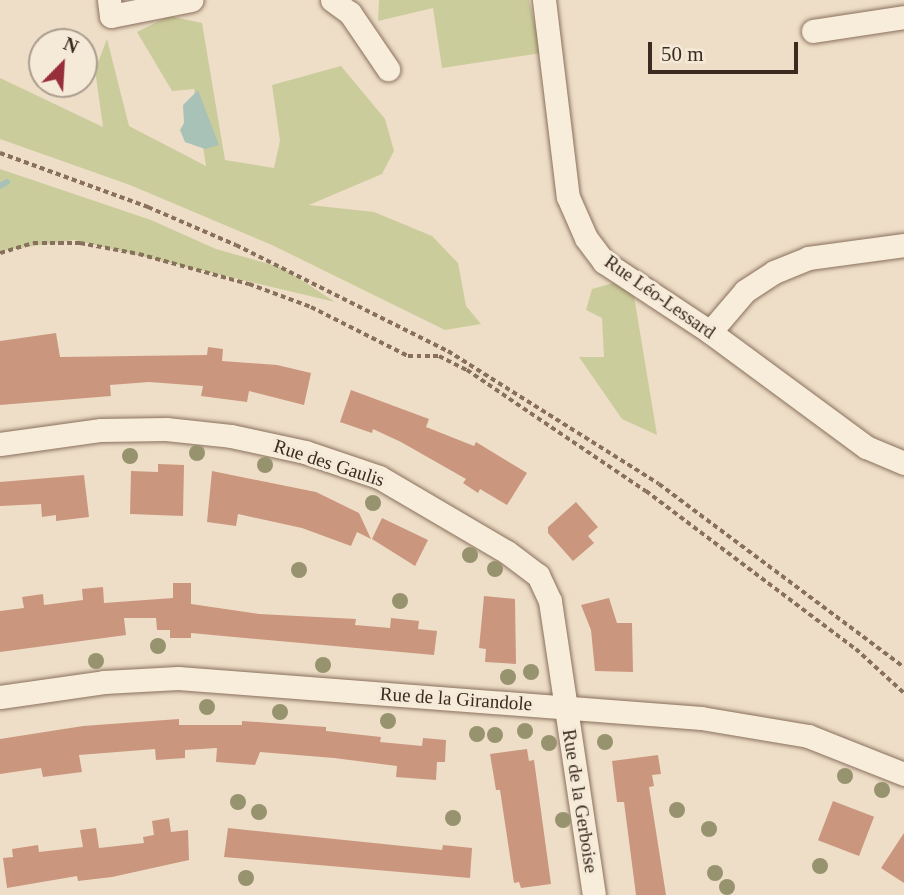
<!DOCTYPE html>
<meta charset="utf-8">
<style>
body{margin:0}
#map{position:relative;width:904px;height:895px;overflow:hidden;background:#eedec7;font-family:"Times New Roman",serif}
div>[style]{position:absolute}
.green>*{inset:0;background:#cbcc9b}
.water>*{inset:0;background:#a8c2b8}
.stream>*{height:6px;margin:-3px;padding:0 3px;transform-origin:3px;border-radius:3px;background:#a8c2b8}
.building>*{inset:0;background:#cb967e;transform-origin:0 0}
.path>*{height:3.5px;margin-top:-1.75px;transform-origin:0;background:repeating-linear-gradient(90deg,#89705d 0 5px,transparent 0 8.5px)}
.roads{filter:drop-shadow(0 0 2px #89705d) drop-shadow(0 0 2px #89705d)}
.minor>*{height:23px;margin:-11.5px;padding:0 11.5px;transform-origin:11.5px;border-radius:11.5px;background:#f8edda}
.trees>*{width:16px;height:16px;margin:-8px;border-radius:50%;background:#97936f}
span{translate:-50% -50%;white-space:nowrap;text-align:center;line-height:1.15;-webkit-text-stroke:6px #f5e9d7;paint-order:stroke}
.street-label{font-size:19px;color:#3a2a20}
.north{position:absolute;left:28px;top:28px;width:70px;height:70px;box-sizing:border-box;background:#f5e9d7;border:2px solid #aa9d8e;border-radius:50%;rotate:24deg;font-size:19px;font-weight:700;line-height:28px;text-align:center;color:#3a2a20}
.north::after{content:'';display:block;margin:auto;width:24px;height:32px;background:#972e39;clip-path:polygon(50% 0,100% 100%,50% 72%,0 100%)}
.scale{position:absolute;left:648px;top:42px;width:150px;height:32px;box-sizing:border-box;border:4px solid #3a2a20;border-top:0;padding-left:9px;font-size:21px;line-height:24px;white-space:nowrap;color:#3a2a20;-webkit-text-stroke:5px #f5e9d7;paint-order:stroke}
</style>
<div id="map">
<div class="green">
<div style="clip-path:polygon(379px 0,529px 0,542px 53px,442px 68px,433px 8px,378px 21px)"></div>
<div style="clip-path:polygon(169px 16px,202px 23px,225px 160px,274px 168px,280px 141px,272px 85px,341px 66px,385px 119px,394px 151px,382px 174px,309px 205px,374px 212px,432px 236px,458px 263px,466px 306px,481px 324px,445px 330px,272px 245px,130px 185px,0 139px,0 78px,103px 127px,95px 70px,107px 39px,129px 126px,206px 166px,194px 89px,172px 91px,137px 32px)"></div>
<div style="clip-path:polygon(0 169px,151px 220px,216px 249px,283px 268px,335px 302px,74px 240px,0 251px)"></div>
<div style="clip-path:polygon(631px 278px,657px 435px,622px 419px,579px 357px,604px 357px,602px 318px,586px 310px,592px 289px)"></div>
</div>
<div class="water">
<div style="clip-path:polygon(198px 90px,219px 145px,205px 149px,185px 142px,180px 130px,184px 123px,183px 105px)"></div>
</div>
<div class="stream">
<div style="left:0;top:186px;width:8px;rotate:-30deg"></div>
</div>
<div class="building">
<div style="clip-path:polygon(56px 333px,60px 357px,207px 355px,208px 347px,223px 349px,222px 361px,277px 365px,311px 373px,304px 405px,249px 391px,247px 402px,201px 396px,203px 386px,149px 382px,110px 385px,111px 396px,0 405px,0 341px)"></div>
<div style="clip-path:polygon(351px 390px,429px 419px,426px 427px,474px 446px,476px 442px,527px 473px,507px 505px,480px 489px,478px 493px,463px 483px,466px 479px,401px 442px,373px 429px,372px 433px,340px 422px)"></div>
<div style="clip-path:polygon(158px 464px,184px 465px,183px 516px,130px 514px,131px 471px,158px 472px)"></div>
<div style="clip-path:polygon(212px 471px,316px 492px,359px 513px,371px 539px,357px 532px,351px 546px,302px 528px,238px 514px,236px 526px,207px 522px)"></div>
<div style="clip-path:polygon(84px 475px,89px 517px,56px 521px,56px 515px,42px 517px,41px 504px,0 506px,0 482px)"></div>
<div style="clip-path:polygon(576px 502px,598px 527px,588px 536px,594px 543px,573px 561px,548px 533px,548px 527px)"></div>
<div style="clip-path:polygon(382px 518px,428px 540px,415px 566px,372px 539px)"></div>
<div style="clip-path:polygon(173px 583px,191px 583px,191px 604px,259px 614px,356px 619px,355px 625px,390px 628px,391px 618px,419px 621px,418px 629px,437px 631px,434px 655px,191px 633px,191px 638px,170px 638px,170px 630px,157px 630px,156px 618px,124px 618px,126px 635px,0 652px,0 611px,24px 608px,22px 597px,43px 594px,44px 605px,83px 600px,82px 589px,103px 587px,104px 603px,173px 598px)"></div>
<div style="clip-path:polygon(484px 596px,515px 599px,516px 664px,485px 662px,486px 649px,479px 648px)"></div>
<div style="clip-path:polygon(609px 598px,617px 623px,632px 623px,633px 672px,595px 671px,591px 630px,581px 605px)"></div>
<div style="clip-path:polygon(179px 719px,179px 725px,242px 725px,242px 721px,326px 727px,326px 731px,381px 737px,380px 742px,422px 746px,423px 738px,446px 740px,445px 762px,437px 762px,436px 780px,396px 777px,397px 766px,334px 758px,260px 752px,255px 765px,216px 762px,217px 748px,185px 750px,185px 758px,156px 760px,155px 749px,79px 755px,82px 772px,43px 777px,41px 768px,0 774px,0 739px,83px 726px)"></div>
<div style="clip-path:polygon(527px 749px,529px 761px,534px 760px,551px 884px,521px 888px,519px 882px,514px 883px,500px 790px,496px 790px,490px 754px)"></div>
<div style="clip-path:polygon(658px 755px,661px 774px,652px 775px,654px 786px,649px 787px,666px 895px,636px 895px,624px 802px,617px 802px,612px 761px)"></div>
<div style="left:833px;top:801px;width:44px;height:42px;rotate:21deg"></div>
<div style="clip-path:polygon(169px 818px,171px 832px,188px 830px,189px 860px,112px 877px,78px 881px,77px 876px,7px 888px,3px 858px,13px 857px,12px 849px,38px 845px,39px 852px,83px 847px,80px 830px,96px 828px,99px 848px,144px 843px,143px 837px,154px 835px,152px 821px)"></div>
<div style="clip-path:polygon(228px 828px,442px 850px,443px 845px,472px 848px,470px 878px,224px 857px)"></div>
<div style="clip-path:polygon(904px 833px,904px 883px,881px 868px)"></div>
</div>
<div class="path">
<div style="left:0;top:153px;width:158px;rotate:20deg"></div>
<div style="left:148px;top:207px;width:96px;rotate:23.4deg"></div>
<div style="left:236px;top:245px;width:237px;rotate:26.6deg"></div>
<div style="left:448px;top:351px;width:249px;rotate:32.2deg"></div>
<div style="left:659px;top:484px;width:306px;rotate:36.8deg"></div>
<div style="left:0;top:253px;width:34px;rotate:-17deg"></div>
<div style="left:33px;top:243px;width:47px"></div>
<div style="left:80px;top:243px;width:60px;rotate:10.6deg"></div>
<div style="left:139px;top:254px;width:114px;rotate:15.3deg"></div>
<div style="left:249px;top:284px;width:66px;rotate:20.4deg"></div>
<div style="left:311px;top:307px;width:109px;rotate:26.8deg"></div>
<div style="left:408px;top:356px;width:31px"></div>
<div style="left:439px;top:356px;width:31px;rotate:27deg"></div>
<div style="left:467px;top:370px;width:216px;rotate:34.1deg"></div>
<div style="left:646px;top:491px;width:263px;rotate:37deg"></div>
<div style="left:856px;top:649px;width:65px;rotate:42.5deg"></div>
</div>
<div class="roads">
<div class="minor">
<div style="left:109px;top:0;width:16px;rotate:83deg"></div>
<div style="left:111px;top:16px;width:82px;rotate:-11.3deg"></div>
<div style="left:332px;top:0;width:22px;rotate:36deg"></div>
<div style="left:350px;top:13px;width:68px;rotate:55.8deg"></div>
<div style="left:544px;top:0;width:198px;rotate:83.1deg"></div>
<div style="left:568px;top:197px;width:45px;rotate:66.3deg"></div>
<div style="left:586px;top:238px;width:30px;rotate:53deg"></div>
<div style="left:604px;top:262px;width:127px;rotate:33.4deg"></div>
<div style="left:710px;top:332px;width:194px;rotate:36.4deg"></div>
<div style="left:866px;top:447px;width:41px;rotate:22.8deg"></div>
<div style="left:813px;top:31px;width:92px;rotate:-8.7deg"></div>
<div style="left:710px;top:332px;width:54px;rotate:-49.5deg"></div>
<div style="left:745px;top:291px;width:35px;rotate:-33deg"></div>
<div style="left:774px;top:272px;width:37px;rotate:-22deg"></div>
<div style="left:808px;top:258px;width:97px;rotate:-7.7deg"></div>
<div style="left:0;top:444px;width:102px;rotate:-7.9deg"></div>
<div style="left:101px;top:430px;width:65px;rotate:-0.9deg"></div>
<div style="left:166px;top:429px;width:65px;rotate:6.1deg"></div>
<div style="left:231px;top:436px;width:76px;rotate:12.2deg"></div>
<div style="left:305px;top:452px;width:78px;rotate:18.7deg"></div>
<div style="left:379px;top:477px;width:148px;rotate:30.4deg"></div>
<div style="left:507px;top:552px;width:39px;rotate:37deg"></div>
<div style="left:538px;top:575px;width:29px;rotate:65deg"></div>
<div style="left:550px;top:601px;width:297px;rotate:81.5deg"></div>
<div style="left:0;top:697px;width:105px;rotate:-8.2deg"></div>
<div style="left:104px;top:682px;width:74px;rotate:-3.1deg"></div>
<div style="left:178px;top:678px;width:525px;rotate:4.37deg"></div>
<div style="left:701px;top:718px;width:109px;rotate:9.5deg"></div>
<div style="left:808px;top:736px;width:103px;rotate:21.6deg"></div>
</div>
</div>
<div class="trees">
<div style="left:197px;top:453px"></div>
<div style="left:130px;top:456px"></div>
<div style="left:265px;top:465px"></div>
<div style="left:373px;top:503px"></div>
<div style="left:470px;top:555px"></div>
<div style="left:495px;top:569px"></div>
<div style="left:299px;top:570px"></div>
<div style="left:400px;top:601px"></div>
<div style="left:158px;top:646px"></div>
<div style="left:96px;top:661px"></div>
<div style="left:323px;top:665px"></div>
<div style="left:531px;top:672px"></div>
<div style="left:508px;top:677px"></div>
<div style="left:207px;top:707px"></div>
<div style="left:280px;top:712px"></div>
<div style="left:388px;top:721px"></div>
<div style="left:525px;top:731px"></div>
<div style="left:477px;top:734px"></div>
<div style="left:495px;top:735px"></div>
<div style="left:605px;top:742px"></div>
<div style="left:549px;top:743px"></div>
<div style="left:845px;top:776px"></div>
<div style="left:882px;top:790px"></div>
<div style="left:238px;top:802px"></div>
<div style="left:677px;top:810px"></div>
<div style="left:259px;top:812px"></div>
<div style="left:453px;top:818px"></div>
<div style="left:563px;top:820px"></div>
<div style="left:709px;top:829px"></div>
<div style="left:820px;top:866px"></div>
<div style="left:715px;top:873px"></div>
<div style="left:246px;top:878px"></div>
<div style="left:727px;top:887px"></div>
</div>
<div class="street-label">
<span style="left:660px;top:297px;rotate:35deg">Rue Léo-Lessard</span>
<span style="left:329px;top:463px;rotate:18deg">Rue des Gaulis</span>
<span style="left:456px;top:699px;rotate:4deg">Rue de la Girandole</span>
<span style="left:580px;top:801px;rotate:81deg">Rue de la Gerboise</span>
</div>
<div class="north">N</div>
<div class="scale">50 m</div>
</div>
